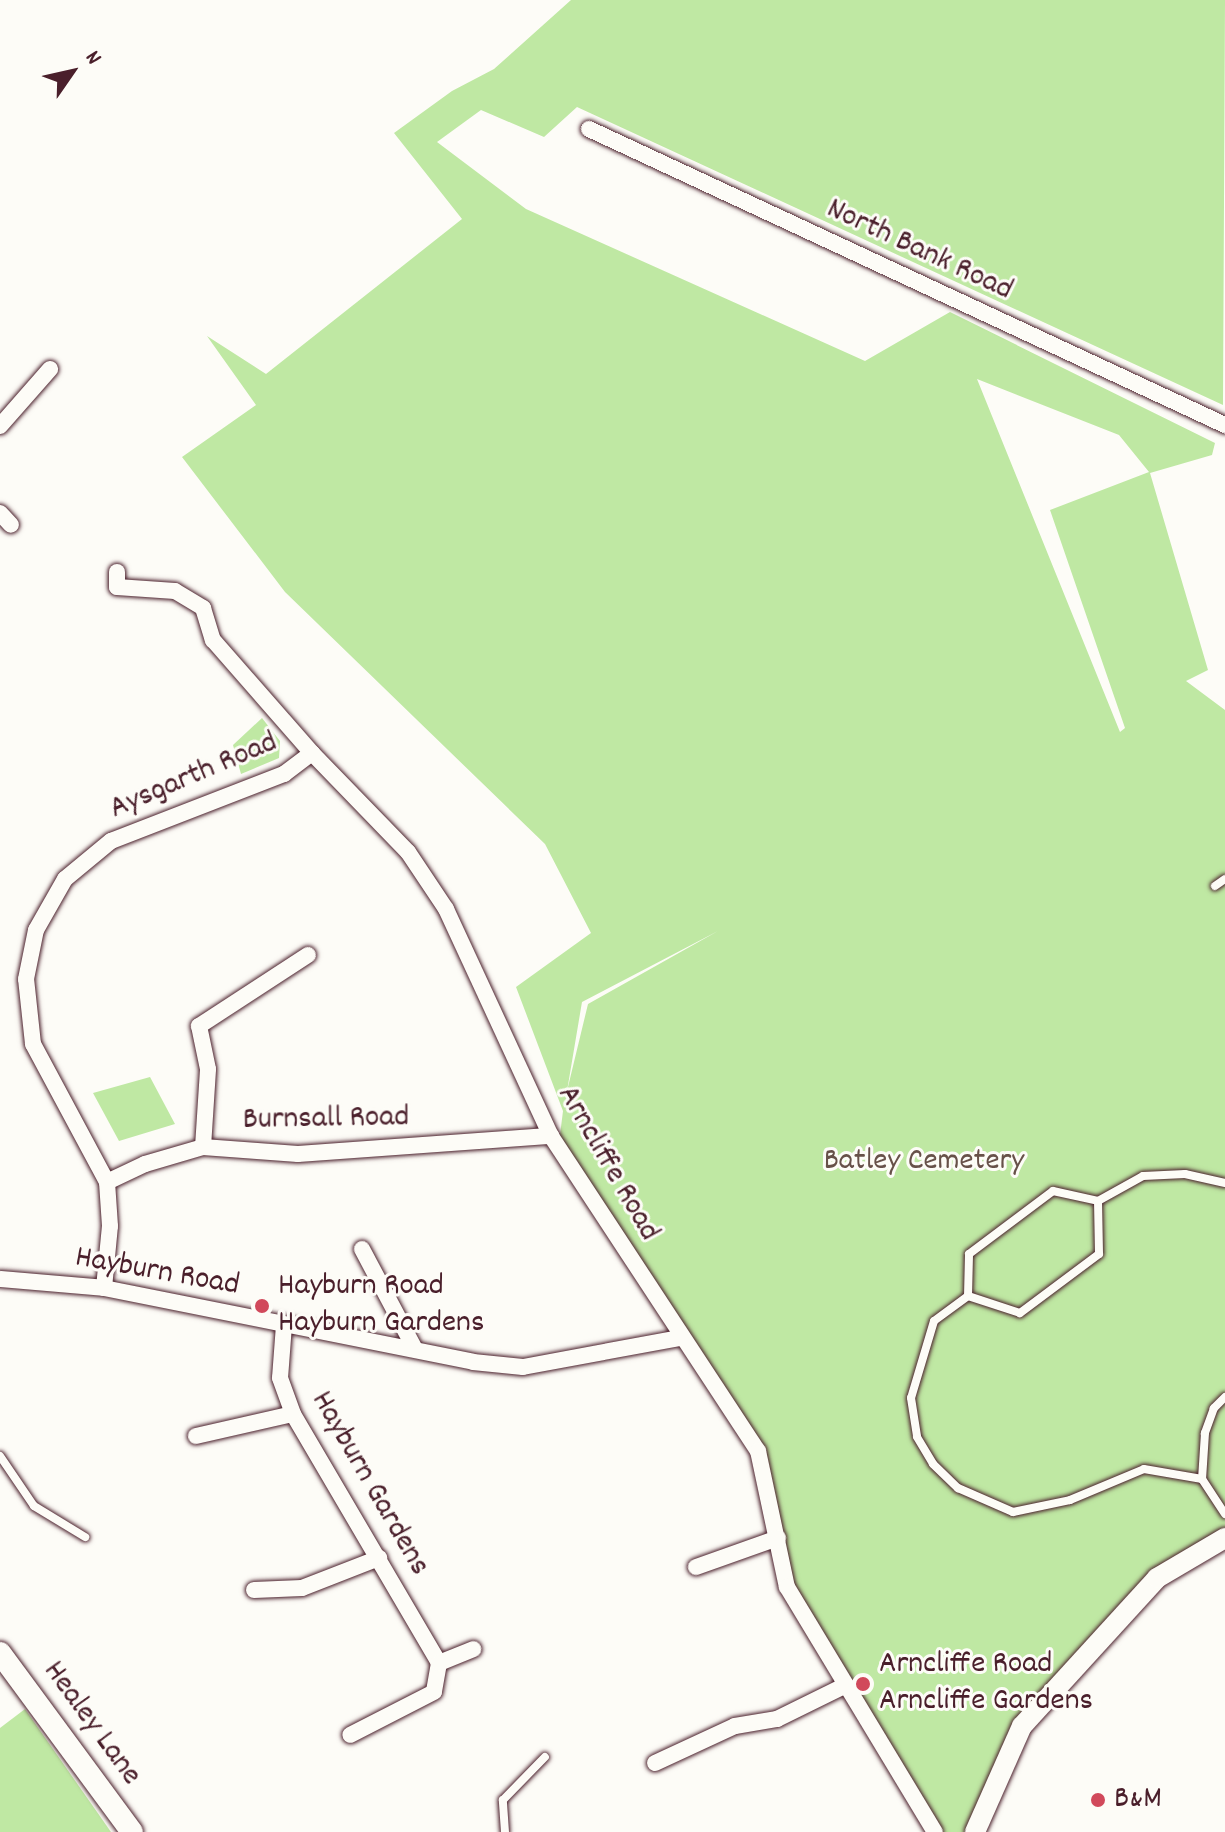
<!DOCTYPE html>
<style>
body{margin:0}
#map{position:relative;width:1225px;height:1832px;overflow:hidden;background:#fdfcf7;font-family:Dekko,sans-serif}
div>[style]{position:absolute}
.green>*{inset:0;background:#bfe8a3}
.roads{filter:drop-shadow(0 0 2px #4a1f2b) drop-shadow(0 0 2px #4a1f2b)}
.service>*{height:8px;margin:-4px;padding:0 4px;transform-origin:4px;border-radius:4px;background:#fdfcf7}
.minor>*{height:16px;margin:-8px;padding:0 8px;transform-origin:8px;border-radius:8px;background:#fdfcf7}
.tertiary>*{height:20px;margin:-10px;padding:0 10px;transform-origin:10px;border-radius:10px;background:#fdfcf7}
.secondary>*{height:22px;margin:-11px;padding:0 11px;transform-origin:11px;border-radius:11px;background:#fdfcf7}
.dots>*{width:22px;height:22px;translate:-50% -50%;box-sizing:border-box;border:4px solid #fdfcf7;border-radius:50%}
span{translate:-50% -50%;white-space:nowrap;text-align:center;line-height:1.15;-webkit-text-stroke:6px #fdfcf7;paint-order:stroke}
.street-label{font-size:32px;color:#4a1f2b}
.park-label{font-size:32px;color:#675149}
.poi-label{font-size:32px;color:#4a1f2b}
.left{translate:0 -50%;text-align:left}
.north{position:absolute;left:32px;top:32px;width:80px;height:80px;-webkit-text-stroke:6px #fdfcf7;paint-order:stroke;rotate:56deg;font-size:22px;font-weight:700;line-height:32px;text-align:center;color:#4a1f2b}
.north::after{content:'';display:block;margin:auto;width:28px;height:36px;background:#4a1f2b;clip-path:polygon(50% 0,100% 100%,50% 72%,0 100%)}
</style>
<div id="map">
<div class="green">
<div style="clip-path:polygon(evenodd,571px 0,1225px 0,1223px 405px,577px 107px,544px 137px,481px 110px,437px 142px,526px 209px,865px 361px,950px 312px,1215px 443px,1212px 455px,1150px 473px,1208px 670px,1186px 681px,1225px 710px,1225px 1538px,1157px 1578px,1022px 1726px,975px 1832px,935px 1832px,787px 1587px,758px 1451px,559px 1143px,563px 1111px,516px 987px,591px 933px,545px 844px,285px 592px,182px 457px,256px 405px,207px 336px,266px 374px,462px 219px,394px 133px,452px 91px,494px 69px,571px 0,977px 379px,1119px 435px,1149px 472px,1050px 510px,1125px 728px,1120px 732px,977px 379px,571px 0,718px 931px,588px 1004px,567px 1091px,582px 1002px,718px 931px)"></div>
<div style="clip-path:polygon(262px 718px,280px 741px,279px 758px,241px 774px,233px 745px)"></div>
<div style="clip-path:polygon(150px 1077px,175px 1124px,119px 1141px,93px 1093px)"></div>
<div style="clip-path:polygon(25px 1709px,111px 1832px,0 1832px,0 1728px)"></div>
</div>
<div class="roads">
<div class="service">
<div style="left:1215px;top:886px;width:12px;rotate:-35deg"></div>
<div style="left:1053px;top:1191px;width:46px;rotate:12.5deg"></div>
<div style="left:1098px;top:1201px;width:53px;rotate:88.9deg"></div>
<div style="left:1099px;top:1254px;width:99px;rotate:143.2deg"></div>
<div style="left:1020px;top:1313px;width:55px;rotate:-161.9deg"></div>
<div style="left:968px;top:1296px;width:42px;rotate:-88.6deg"></div>
<div style="left:969px;top:1254px;width:105px;rotate:-36.9deg"></div>
<div style="left:1098px;top:1201px;width:51px;rotate:-29.1deg"></div>
<div style="left:1143px;top:1176px;width:42px;rotate:-2.7deg"></div>
<div style="left:1185px;top:1174px;width:41px;rotate:12.7deg"></div>
<div style="left:968px;top:1296px;width:42px;rotate:143.7deg"></div>
<div style="left:934px;top:1321px;width:80px;rotate:106.6deg"></div>
<div style="left:911px;top:1398px;width:39px;rotate:81deg"></div>
<div style="left:917px;top:1437px;width:31px;rotate:59deg"></div>
<div style="left:933px;top:1464px;width:35px;rotate:44deg"></div>
<div style="left:958px;top:1488px;width:60px;rotate:23.6deg"></div>
<div style="left:1013px;top:1512px;width:58px;rotate:-11.9deg"></div>
<div style="left:1070px;top:1500px;width:80px;rotate:-22.7deg"></div>
<div style="left:1144px;top:1469px;width:59px;rotate:9.8deg"></div>
<div style="left:1225px;top:1397px;width:16px;rotate:135deg"></div>
<div style="left:1214px;top:1408px;width:27px;rotate:110deg"></div>
<div style="left:1205px;top:1433px;width:46px;rotate:93.7deg"></div>
<div style="left:1202px;top:1479px;width:42px;rotate:56.7deg"></div>
<div style="left:0;top:1456px;width:60px;rotate:55.8deg"></div>
<div style="left:34px;top:1506px;width:60px;rotate:31.3deg"></div>
<div style="left:505px;top:1832px;width:32px;rotate:-94deg"></div>
<div style="left:503px;top:1800px;width:60px;rotate:-45.7deg"></div>
</div>
<div class="minor">
<div style="left:589px;top:129px;width:702px;rotate:24.96deg"></div>
<div style="left:0;top:426px;width:76px;rotate:-48.7deg"></div>
<div style="left:0;top:513px;width:16px;rotate:47deg"></div>
<div style="left:117px;top:572px;width:15px;rotate:90deg"></div>
<div style="left:117px;top:587px;width:58px;rotate:3.9deg"></div>
<div style="left:175px;top:591px;width:33px;rotate:31deg"></div>
<div style="left:203px;top:608px;width:34px;rotate:73deg"></div>
<div style="left:213px;top:640px;width:150px;rotate:48.8deg"></div>
<div style="left:312px;top:753px;width:138px;rotate:45.9deg"></div>
<div style="left:408px;top:852px;width:69px;rotate:56.3deg"></div>
<div style="left:446px;top:909px;width:250px;rotate:65.2deg"></div>
<div style="left:551px;top:1136px;width:377px;rotate:56.7deg"></div>
<div style="left:758px;top:1451px;width:139px;rotate:78deg"></div>
<div style="left:787px;top:1587px;width:286px;rotate:58.9deg"></div>
<div style="left:203px;top:1147px;width:78px;rotate:-86.3deg"></div>
<div style="left:208px;top:1069px;width:44px;rotate:-101.8deg"></div>
<div style="left:199px;top:1026px;width:130px;rotate:-33.1deg"></div>
<div style="left:107px;top:1182px;width:42px;rotate:-25.3deg"></div>
<div style="left:145px;top:1164px;width:60px;rotate:-16.3deg"></div>
<div style="left:203px;top:1147px;width:95px;rotate:4.2deg"></div>
<div style="left:298px;top:1154px;width:254px;rotate:-4.1deg"></div>
<div style="left:362px;top:1249px;width:113px;rotate:62.1deg"></div>
<div style="left:0;top:1279px;width:104px;rotate:4.9deg"></div>
<div style="left:104px;top:1288px;width:376px;rotate:11.3deg"></div>
<div style="left:473px;top:1362px;width:50px;rotate:5.7deg"></div>
<div style="left:523px;top:1367px;width:160px;rotate:-10.5deg"></div>
<div style="left:104px;top:1288px;width:62px;rotate:-84.5deg"></div>
<div style="left:110px;top:1226px;width:44px;rotate:-93.9deg"></div>
<div style="left:107px;top:1182px;width:157px;rotate:-118.2deg"></div>
<div style="left:33px;top:1044px;width:65px;rotate:-96.1deg"></div>
<div style="left:26px;top:979px;width:50px;rotate:-78.5deg"></div>
<div style="left:36px;top:930px;width:59px;rotate:-60.4deg"></div>
<div style="left:65px;top:879px;width:60px;rotate:-39.6deg"></div>
<div style="left:111px;top:841px;width:186px;rotate:-21.2deg"></div>
<div style="left:284px;top:774px;width:35px;rotate:-37deg"></div>
<div style="left:284px;top:1325px;width:53px;rotate:94.3deg"></div>
<div style="left:280px;top:1378px;width:38px;rotate:70deg"></div>
<div style="left:293px;top:1414px;width:289px;rotate:59.6deg"></div>
<div style="left:439px;top:1663px;width:29px;rotate:100deg"></div>
<div style="left:434px;top:1692px;width:94px;rotate:152.9deg"></div>
<div style="left:196px;top:1436px;width:99px;rotate:-12.8deg"></div>
<div style="left:696px;top:1567px;width:87px;rotate:-19.5deg"></div>
<div style="left:254px;top:1590px;width:48px;rotate:-2.4deg"></div>
<div style="left:302px;top:1588px;width:83px;rotate:-21.3deg"></div>
<div style="left:439px;top:1663px;width:37px;rotate:-22deg"></div>
<div style="left:655px;top:1763px;width:88px;rotate:-24.8deg"></div>
<div style="left:735px;top:1726px;width:43px;rotate:-9.5deg"></div>
<div style="left:777px;top:1719px;width:77px;rotate:-26.2deg"></div>
</div>
<div class="tertiary">
<div style="left:975px;top:1832px;width:116px;rotate:-66.1deg"></div>
<div style="left:1022px;top:1726px;width:200px;rotate:-47.6deg"></div>
<div style="left:1157px;top:1578px;width:79px;rotate:-30.5deg"></div>
</div>
<div class="secondary">
<div style="left:0;top:1653px;width:222px;rotate:53.6deg"></div>
</div>
</div>
<div class="dots">
<div style="left:262px;top:1306px;background:#d1495b"></div>
<div style="left:863px;top:1684px;background:#d1495b"></div>
<div style="left:1098px;top:1800px;background:#d1495b"></div>
</div>
<div class="street-label">
<span style="left:919px;top:251px;rotate:25deg">North Bank Road</span>
<span style="left:194px;top:777px;rotate:-23deg">Aysgarth Road</span>
<span style="left:326px;top:1120px;rotate:-1deg">Burnsall Road</span>
<span style="left:607px;top:1164px;rotate:60deg">Arncliffe Road</span>
<span style="left:157px;top:1273px;rotate:10deg">Hayburn Road</span>
<span style="left:369px;top:1484px;rotate:60deg">Hayburn Gardens</span>
<span style="left:91px;top:1724px;rotate:54deg">Healey Lane</span>
</div>
<div class="park-label">
<span style="left:924px;top:1162px">Batley Cemetery</span>
</div>
<div class="poi-label">
<span class="left" style="left:278px;top:1306px">Hayburn Road<br>Hayburn Gardens</span>
<span class="left" style="left:879px;top:1684px">Arncliffe Road<br>Arncliffe Gardens</span>
<span class="left" style="left:1114px;top:1800px">B&amp;M</span>
</div>
<div class="north">N</div>
</div>
